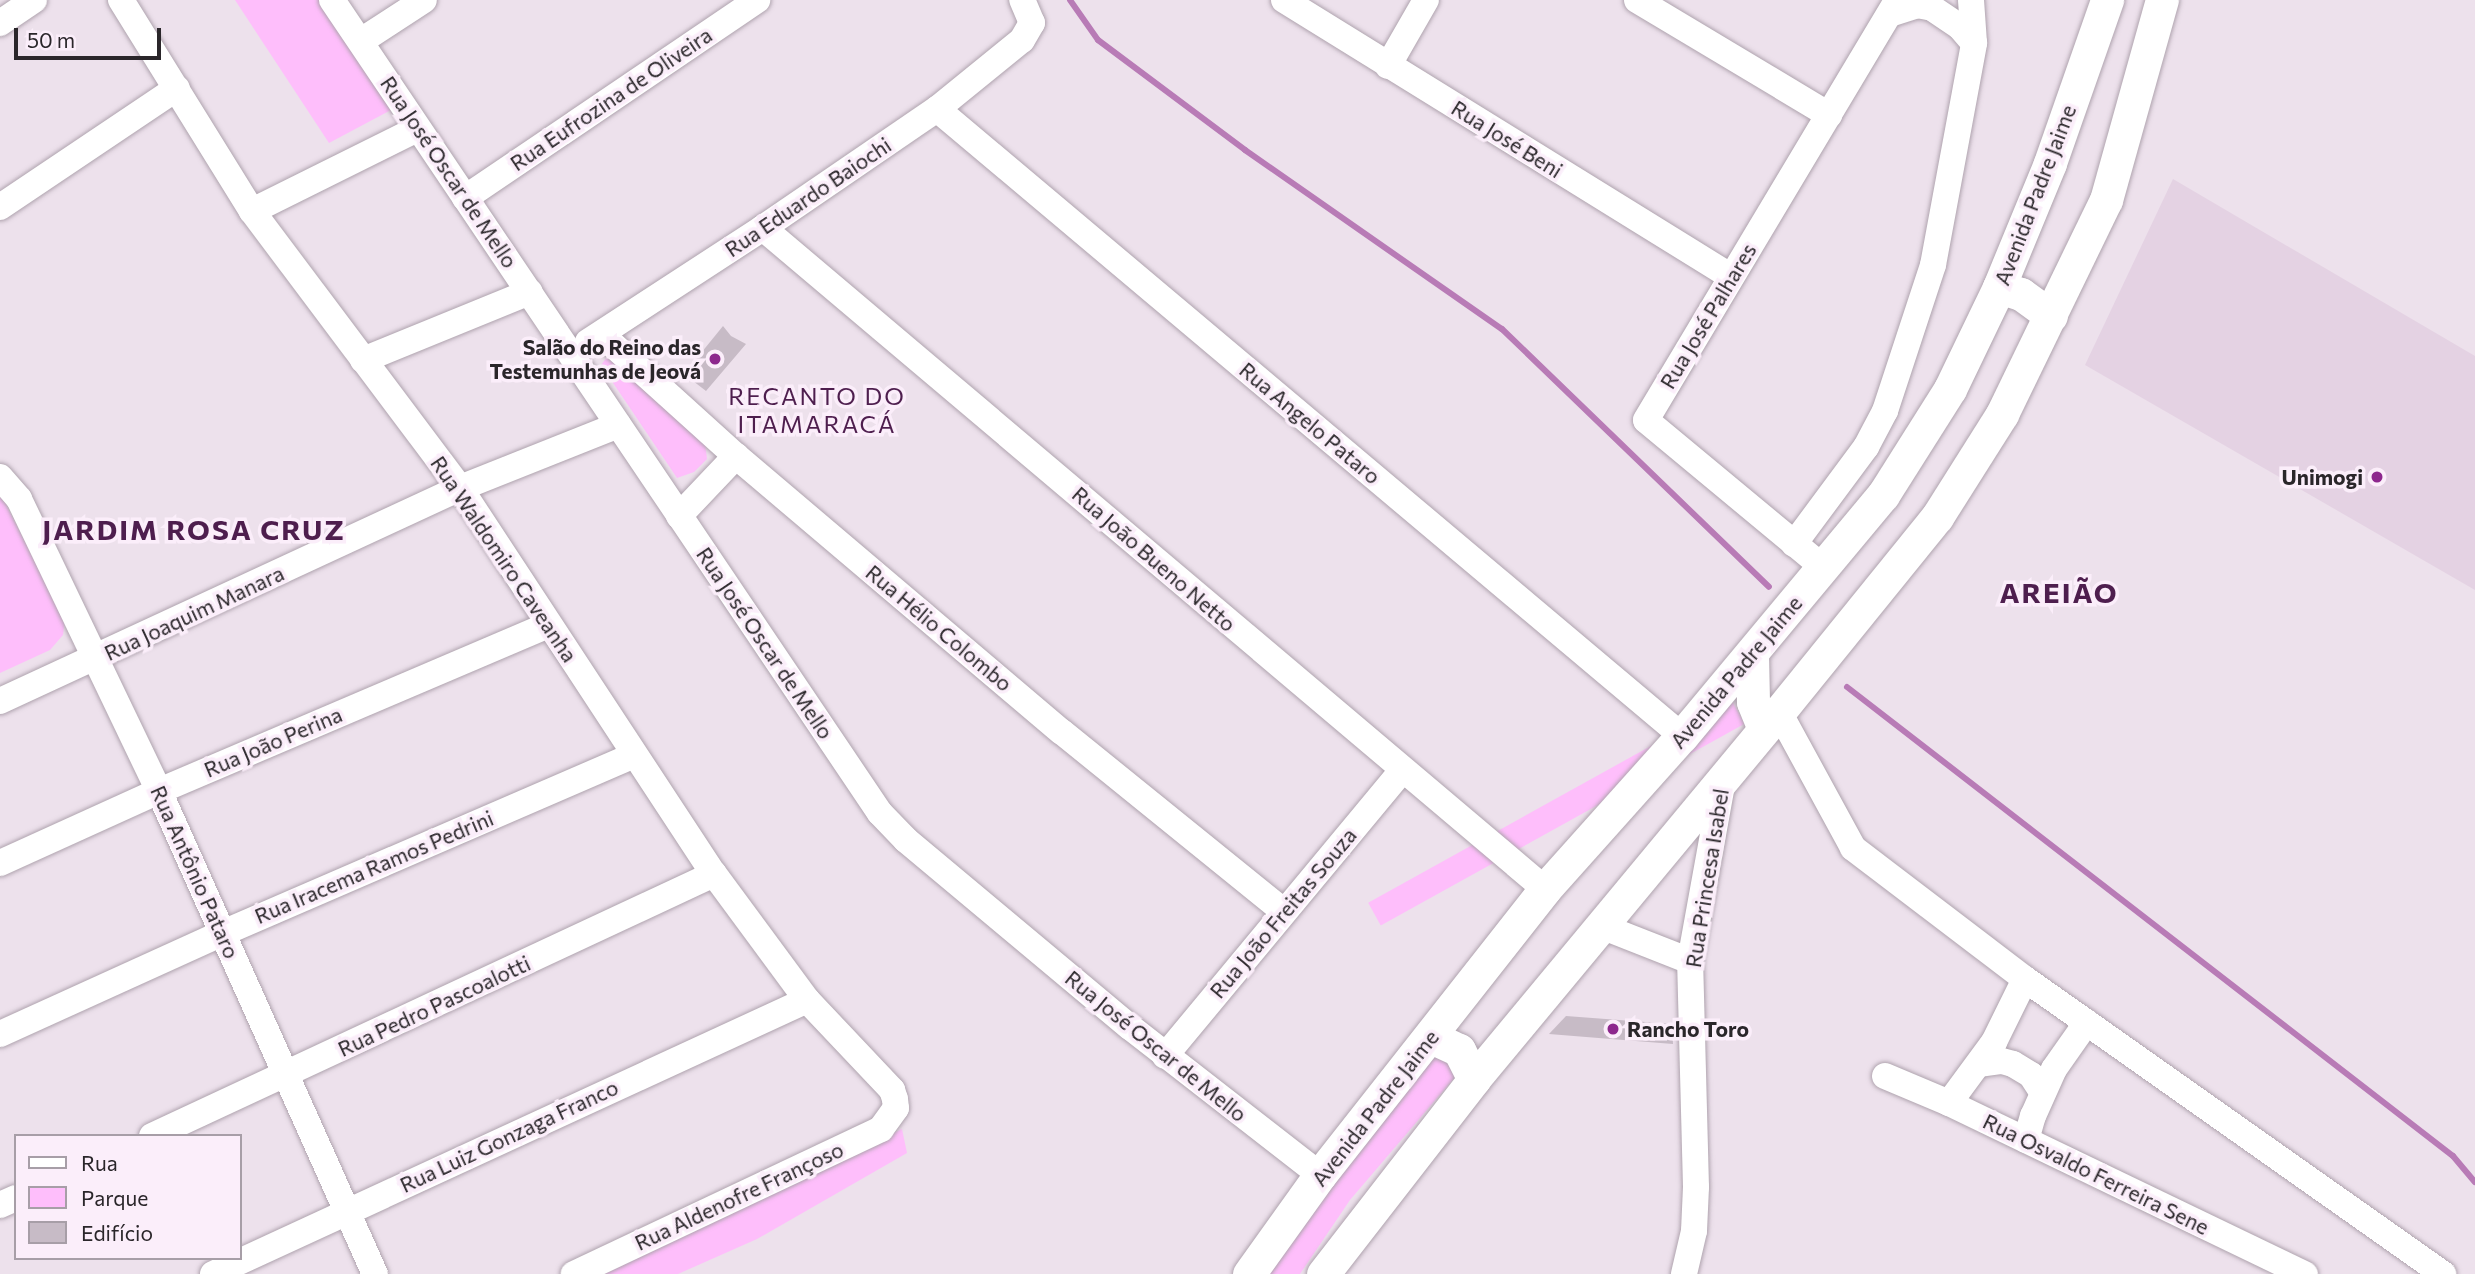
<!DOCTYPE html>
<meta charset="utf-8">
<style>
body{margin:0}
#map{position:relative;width:2475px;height:1274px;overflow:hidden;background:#ede1ec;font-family:Commissioner,sans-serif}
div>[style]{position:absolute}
.built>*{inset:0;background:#e4d2e3}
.green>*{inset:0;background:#febefb;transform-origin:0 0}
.stream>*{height:6px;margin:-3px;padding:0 3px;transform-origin:3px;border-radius:3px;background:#b87bb6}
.building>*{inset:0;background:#c7bbc6}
.roads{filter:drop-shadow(0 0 2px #afa3ae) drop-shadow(0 0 2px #afa3ae)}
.minor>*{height:26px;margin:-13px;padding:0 13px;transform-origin:13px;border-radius:13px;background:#fff}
.major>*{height:33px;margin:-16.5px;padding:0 16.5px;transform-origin:16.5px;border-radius:16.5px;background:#fff}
.dots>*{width:19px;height:19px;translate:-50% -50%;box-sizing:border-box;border:4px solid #fbeefa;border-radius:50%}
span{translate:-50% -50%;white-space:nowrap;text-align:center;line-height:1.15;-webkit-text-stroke:7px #fbeefa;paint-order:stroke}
.street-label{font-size:21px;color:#2a262a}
.poi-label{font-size:21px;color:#2a262a;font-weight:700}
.right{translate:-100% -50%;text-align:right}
.left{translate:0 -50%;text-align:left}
.quarter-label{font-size:24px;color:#4e1e4e;letter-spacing:2px}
.district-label{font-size:28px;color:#4e1e4e;font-weight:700;letter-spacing:2px}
.legend{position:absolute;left:14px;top:1134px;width:228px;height:126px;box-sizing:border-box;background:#fbeefa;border:2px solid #a79ea7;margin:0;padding:9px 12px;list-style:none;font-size:21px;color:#2a262a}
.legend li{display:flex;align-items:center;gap:14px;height:35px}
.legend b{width:35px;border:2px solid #a79ea7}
.scale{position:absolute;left:14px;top:28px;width:147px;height:32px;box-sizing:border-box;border:4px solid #2a262a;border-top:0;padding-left:9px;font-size:21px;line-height:24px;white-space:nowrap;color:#2a262a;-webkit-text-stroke:5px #fbeefa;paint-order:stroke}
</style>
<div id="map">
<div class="built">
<div style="clip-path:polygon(2173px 179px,2475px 356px,2475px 590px,2085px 365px)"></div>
</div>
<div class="green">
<div style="clip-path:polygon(235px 0,319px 0,391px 110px,329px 143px)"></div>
<div style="clip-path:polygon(611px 352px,705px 443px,707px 459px,694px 472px,677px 478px,601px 365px)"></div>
<div style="clip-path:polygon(0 493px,65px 620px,63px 635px,50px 650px,0 673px)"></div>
<div style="left:1732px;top:701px;width:26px;height:416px;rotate:61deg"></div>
<div style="clip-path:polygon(1433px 1047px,1462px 1069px,1350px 1200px,1300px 1274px,1262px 1274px)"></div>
<div style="clip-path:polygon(902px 1129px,907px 1153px,757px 1239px,678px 1274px,594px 1274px)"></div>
</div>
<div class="stream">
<div style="left:1070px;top:0;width:49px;rotate:55deg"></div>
<div style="left:1098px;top:40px;width:184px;rotate:36.8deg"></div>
<div style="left:1245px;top:150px;width:313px;rotate:34.9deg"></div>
<div style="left:1502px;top:329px;width:371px;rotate:44deg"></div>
<div style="left:1847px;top:687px;width:766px;rotate:37.74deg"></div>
<div style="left:2453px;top:1156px;width:34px;rotate:50deg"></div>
</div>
<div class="building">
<div style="clip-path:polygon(723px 326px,731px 336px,746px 344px,706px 391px,684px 374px)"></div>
<div style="clip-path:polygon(1566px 1016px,1672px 1024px,1673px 1044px,1549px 1034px)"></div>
</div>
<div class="roads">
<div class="minor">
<div style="left:121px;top:0;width:248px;rotate:58.2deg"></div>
<div style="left:252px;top:211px;width:346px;rotate:53.1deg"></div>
<div style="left:460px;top:488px;width:462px;rotate:56.7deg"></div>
<div style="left:714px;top:874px;width:157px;rotate:53.6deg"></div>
<div style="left:807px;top:1000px;width:124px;rotate:46.6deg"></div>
<div style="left:892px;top:1090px;width:9px;rotate:72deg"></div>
<div style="left:895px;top:1099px;width:9px;rotate:84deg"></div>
<div style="left:896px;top:1108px;width:26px;rotate:126deg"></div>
<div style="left:881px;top:1129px;width:340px;rotate:154.7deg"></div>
<div style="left:332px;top:0;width:980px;rotate:56.02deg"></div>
<div style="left:880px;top:813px;width:37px;rotate:46deg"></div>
<div style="left:906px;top:840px;width:292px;rotate:39.9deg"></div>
<div style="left:1130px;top:1027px;width:241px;rotate:37.9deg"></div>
<div style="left:1284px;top:0;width:524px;rotate:31.75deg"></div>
<div style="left:1637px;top:0;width:224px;rotate:30.9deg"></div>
<div style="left:1890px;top:14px;width:28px;rotate:-18deg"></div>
<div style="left:1917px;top:5px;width:15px;rotate:11deg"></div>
<div style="left:1932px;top:8px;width:34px;rotate:34deg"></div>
<div style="left:1960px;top:27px;width:21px;rotate:49deg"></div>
<div style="left:0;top:23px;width:41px;rotate:-34.1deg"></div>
<div style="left:361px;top:41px;width:75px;rotate:-33.1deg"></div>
<div style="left:1388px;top:66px;width:76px;rotate:-60.1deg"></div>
<div style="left:937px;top:109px;width:974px;rotate:40.08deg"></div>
<div style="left:465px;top:198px;width:353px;rotate:-34.1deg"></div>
<div style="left:0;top:207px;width:213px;rotate:-33.9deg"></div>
<div style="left:252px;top:211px;width:184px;rotate:-26.4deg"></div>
<div style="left:763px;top:228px;width:1024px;rotate:40.21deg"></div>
<div style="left:602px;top:335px;width:181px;rotate:42.1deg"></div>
<div style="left:736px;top:456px;width:427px;rotate:40.3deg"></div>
<div style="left:1062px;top:732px;width:284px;rotate:39deg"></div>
<div style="left:588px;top:342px;width:209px;rotate:-33.1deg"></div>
<div style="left:763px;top:228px;width:211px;rotate:-34.4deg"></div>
<div style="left:937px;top:109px;width:109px;rotate:-39.1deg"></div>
<div style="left:1022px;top:40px;width:20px;rotate:-60deg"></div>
<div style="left:1032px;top:23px;width:25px;rotate:-113deg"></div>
<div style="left:363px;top:360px;width:180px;rotate:-22.2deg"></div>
<div style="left:0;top:477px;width:29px;rotate:49deg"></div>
<div style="left:19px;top:499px;width:324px;rotate:64.4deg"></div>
<div style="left:159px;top:791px;width:529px;rotate:65.91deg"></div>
<div style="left:679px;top:516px;width:83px;rotate:-46.5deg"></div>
<div style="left:1794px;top:544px;width:121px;rotate:-53.4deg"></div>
<div style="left:1866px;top:447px;width:41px;rotate:-62.2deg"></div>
<div style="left:1885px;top:411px;width:154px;rotate:-71.8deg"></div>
<div style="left:1933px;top:265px;width:226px;rotate:-79.5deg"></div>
<div style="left:1974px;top:43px;width:43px;rotate:-94deg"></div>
<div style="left:1824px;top:568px;width:231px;rotate:-140.3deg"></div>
<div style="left:1646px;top:420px;width:489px;rotate:-59.1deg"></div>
<div style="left:0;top:701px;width:507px;rotate:-24.85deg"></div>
<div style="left:460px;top:488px;width:170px;rotate:-21.7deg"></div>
<div style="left:1779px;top:712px;width:155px;rotate:61.4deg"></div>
<div style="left:1853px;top:848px;width:216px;rotate:37.3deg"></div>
<div style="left:2025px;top:979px;width:512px;rotate:35.21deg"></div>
<div style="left:0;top:863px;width:175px;rotate:-24.4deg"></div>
<div style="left:159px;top:791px;width:423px;rotate:-23.1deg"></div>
<div style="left:1601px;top:926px;width:96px;rotate:21.5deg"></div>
<div style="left:0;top:1034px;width:245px;rotate:-24.4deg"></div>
<div style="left:223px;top:933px;width:448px;rotate:-23.4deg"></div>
<div style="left:1165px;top:1056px;width:371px;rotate:-50.3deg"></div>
<div style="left:1980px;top:1064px;width:22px;rotate:-8deg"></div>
<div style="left:2002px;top:1061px;width:11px;rotate:15deg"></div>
<div style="left:2013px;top:1064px;width:21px;rotate:31deg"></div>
<div style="left:2031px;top:1075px;width:20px;rotate:57deg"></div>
<div style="left:1885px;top:1076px;width:69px;rotate:22.9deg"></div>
<div style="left:1949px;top:1103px;width:395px;rotate:25.7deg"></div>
<div style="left:1949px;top:1103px;width:76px;rotate:-53.6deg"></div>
<div style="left:1994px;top:1042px;width:70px;rotate:-63.8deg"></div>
<div style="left:152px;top:1136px;width:620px;rotate:-24.99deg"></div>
<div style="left:2026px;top:1140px;width:25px;rotate:-74deg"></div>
<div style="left:2033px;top:1116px;width:51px;rotate:-65.9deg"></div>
<div style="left:2054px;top:1069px;width:57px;rotate:-54.9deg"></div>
<div style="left:0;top:1205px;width:17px;rotate:-24deg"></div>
<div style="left:213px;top:1274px;width:654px;rotate:-24.76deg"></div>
<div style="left:1684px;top:1274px;width:44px;rotate:-76.9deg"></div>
<div style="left:1694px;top:1231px;width:44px;rotate:-87.4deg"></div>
<div style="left:1696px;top:1187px;width:226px;rotate:-91.5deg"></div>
<div style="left:1690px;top:961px;width:185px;rotate:-79.7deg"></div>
</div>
<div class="major">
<div style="left:1999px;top:287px;width:23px;rotate:18deg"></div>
<div style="left:2021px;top:294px;width:37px;rotate:36deg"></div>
<div style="left:1752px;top:654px;width:48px;rotate:88.8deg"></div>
<div style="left:1753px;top:702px;width:29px;rotate:68deg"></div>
<div style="left:1431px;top:1037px;width:31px;rotate:25deg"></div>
<div style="left:1459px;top:1050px;width:33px;rotate:63deg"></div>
<div style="left:1249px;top:1274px;width:122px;rotate:-54.4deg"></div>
<div style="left:1320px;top:1175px;width:364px;rotate:-51.8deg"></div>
<div style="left:1545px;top:889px;width:205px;rotate:-48.2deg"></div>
<div style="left:1682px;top:736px;width:314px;rotate:-50.2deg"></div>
<div style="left:1883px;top:495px;width:125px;rotate:-57.7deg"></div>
<div style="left:1950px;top:389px;width:113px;rotate:-64.3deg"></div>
<div style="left:1999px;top:287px;width:134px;rotate:-67.6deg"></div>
<div style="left:2050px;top:163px;width:173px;rotate:-70.7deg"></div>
<div style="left:1323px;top:1274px;width:247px;rotate:-52.2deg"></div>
<div style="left:1474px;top:1079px;width:477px;rotate:-50.3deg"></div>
<div style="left:1779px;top:712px;width:251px;rotate:-51deg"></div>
<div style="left:1937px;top:517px;width:122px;rotate:-57.7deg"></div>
<div style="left:2002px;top:414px;width:238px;rotate:-64.1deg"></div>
<div style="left:2106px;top:200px;width:208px;rotate:-74.4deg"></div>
</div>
</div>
<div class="dots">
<div style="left:715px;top:359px;background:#8d278d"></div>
<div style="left:2377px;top:477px;background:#8d278d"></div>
<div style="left:1613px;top:1029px;background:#8d278d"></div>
</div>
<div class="street-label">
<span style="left:611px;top:99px;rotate:-34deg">Rua Eufrozina de Oliveira</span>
<span style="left:1507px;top:139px;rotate:32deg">Rua José Beni</span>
<span style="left:449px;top:172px;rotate:56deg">Rua José Oscar de Mello</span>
<span style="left:2035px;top:195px;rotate:-69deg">Avenida Padre Jaime</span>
<span style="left:808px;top:197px;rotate:-34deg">Rua Eduardo Baiochi</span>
<span style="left:1708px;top:316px;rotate:-59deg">Rua José Palhares</span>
<span style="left:1310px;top:423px;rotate:40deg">Rua Angelo Pataro</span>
<span style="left:504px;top:559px;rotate:56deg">Rua Waldomiro Caveanha</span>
<span style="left:1154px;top:559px;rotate:41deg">Rua João Bueno Netto</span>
<span style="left:194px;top:613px;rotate:-25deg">Rua Joaquim Manara</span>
<span style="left:939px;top:628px;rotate:40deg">Rua Hélio Colombo</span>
<span style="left:765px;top:643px;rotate:56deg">Rua José Oscar de Mello</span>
<span style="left:1736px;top:672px;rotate:-50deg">Avenida Padre Jaime</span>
<span style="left:273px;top:742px;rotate:-23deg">Rua João Perina</span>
<span style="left:374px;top:867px;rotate:-23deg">Rua Iracema Ramos Pedrini</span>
<span style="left:195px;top:872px;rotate:66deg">Rua Antônio Pataro</span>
<span style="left:1707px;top:878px;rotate:-81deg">Rua Princesa Isabel</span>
<span style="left:1283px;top:913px;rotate:-50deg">Rua João Freitas Souza</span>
<span style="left:434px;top:1006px;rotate:-25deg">Rua Pedro Pascoalotti</span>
<span style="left:1156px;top:1046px;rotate:39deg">Rua José Oscar de Mello</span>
<span style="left:1375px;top:1108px;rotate:-52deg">Avenida Padre Jaime</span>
<span style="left:509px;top:1136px;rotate:-25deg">Rua Luiz Gonzaga Franco</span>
<span style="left:2096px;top:1174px;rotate:26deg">Rua Osvaldo Ferreira Sene</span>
<span style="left:739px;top:1196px;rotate:-25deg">Rua Aldenofre Françoso</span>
</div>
<div class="poi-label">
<span class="right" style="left:701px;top:359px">Salão do Reino das<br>Testemunhas de Jeová</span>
<span class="right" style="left:2363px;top:477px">Unimogi</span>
<span class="left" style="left:1627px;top:1029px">Rancho Toro</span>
</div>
<div class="quarter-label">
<span style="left:817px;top:410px">RECANTO DO<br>ITAMARACÁ</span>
</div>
<div class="district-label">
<span style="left:194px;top:529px">JARDIM ROSA CRUZ</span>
<span style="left:2059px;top:592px">AREIÃO</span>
</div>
<ul class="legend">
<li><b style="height:9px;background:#fff"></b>Rua</li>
<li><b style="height:19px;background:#febefb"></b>Parque</li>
<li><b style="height:19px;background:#c7bbc6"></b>Edifício</li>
</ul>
<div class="scale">50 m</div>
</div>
